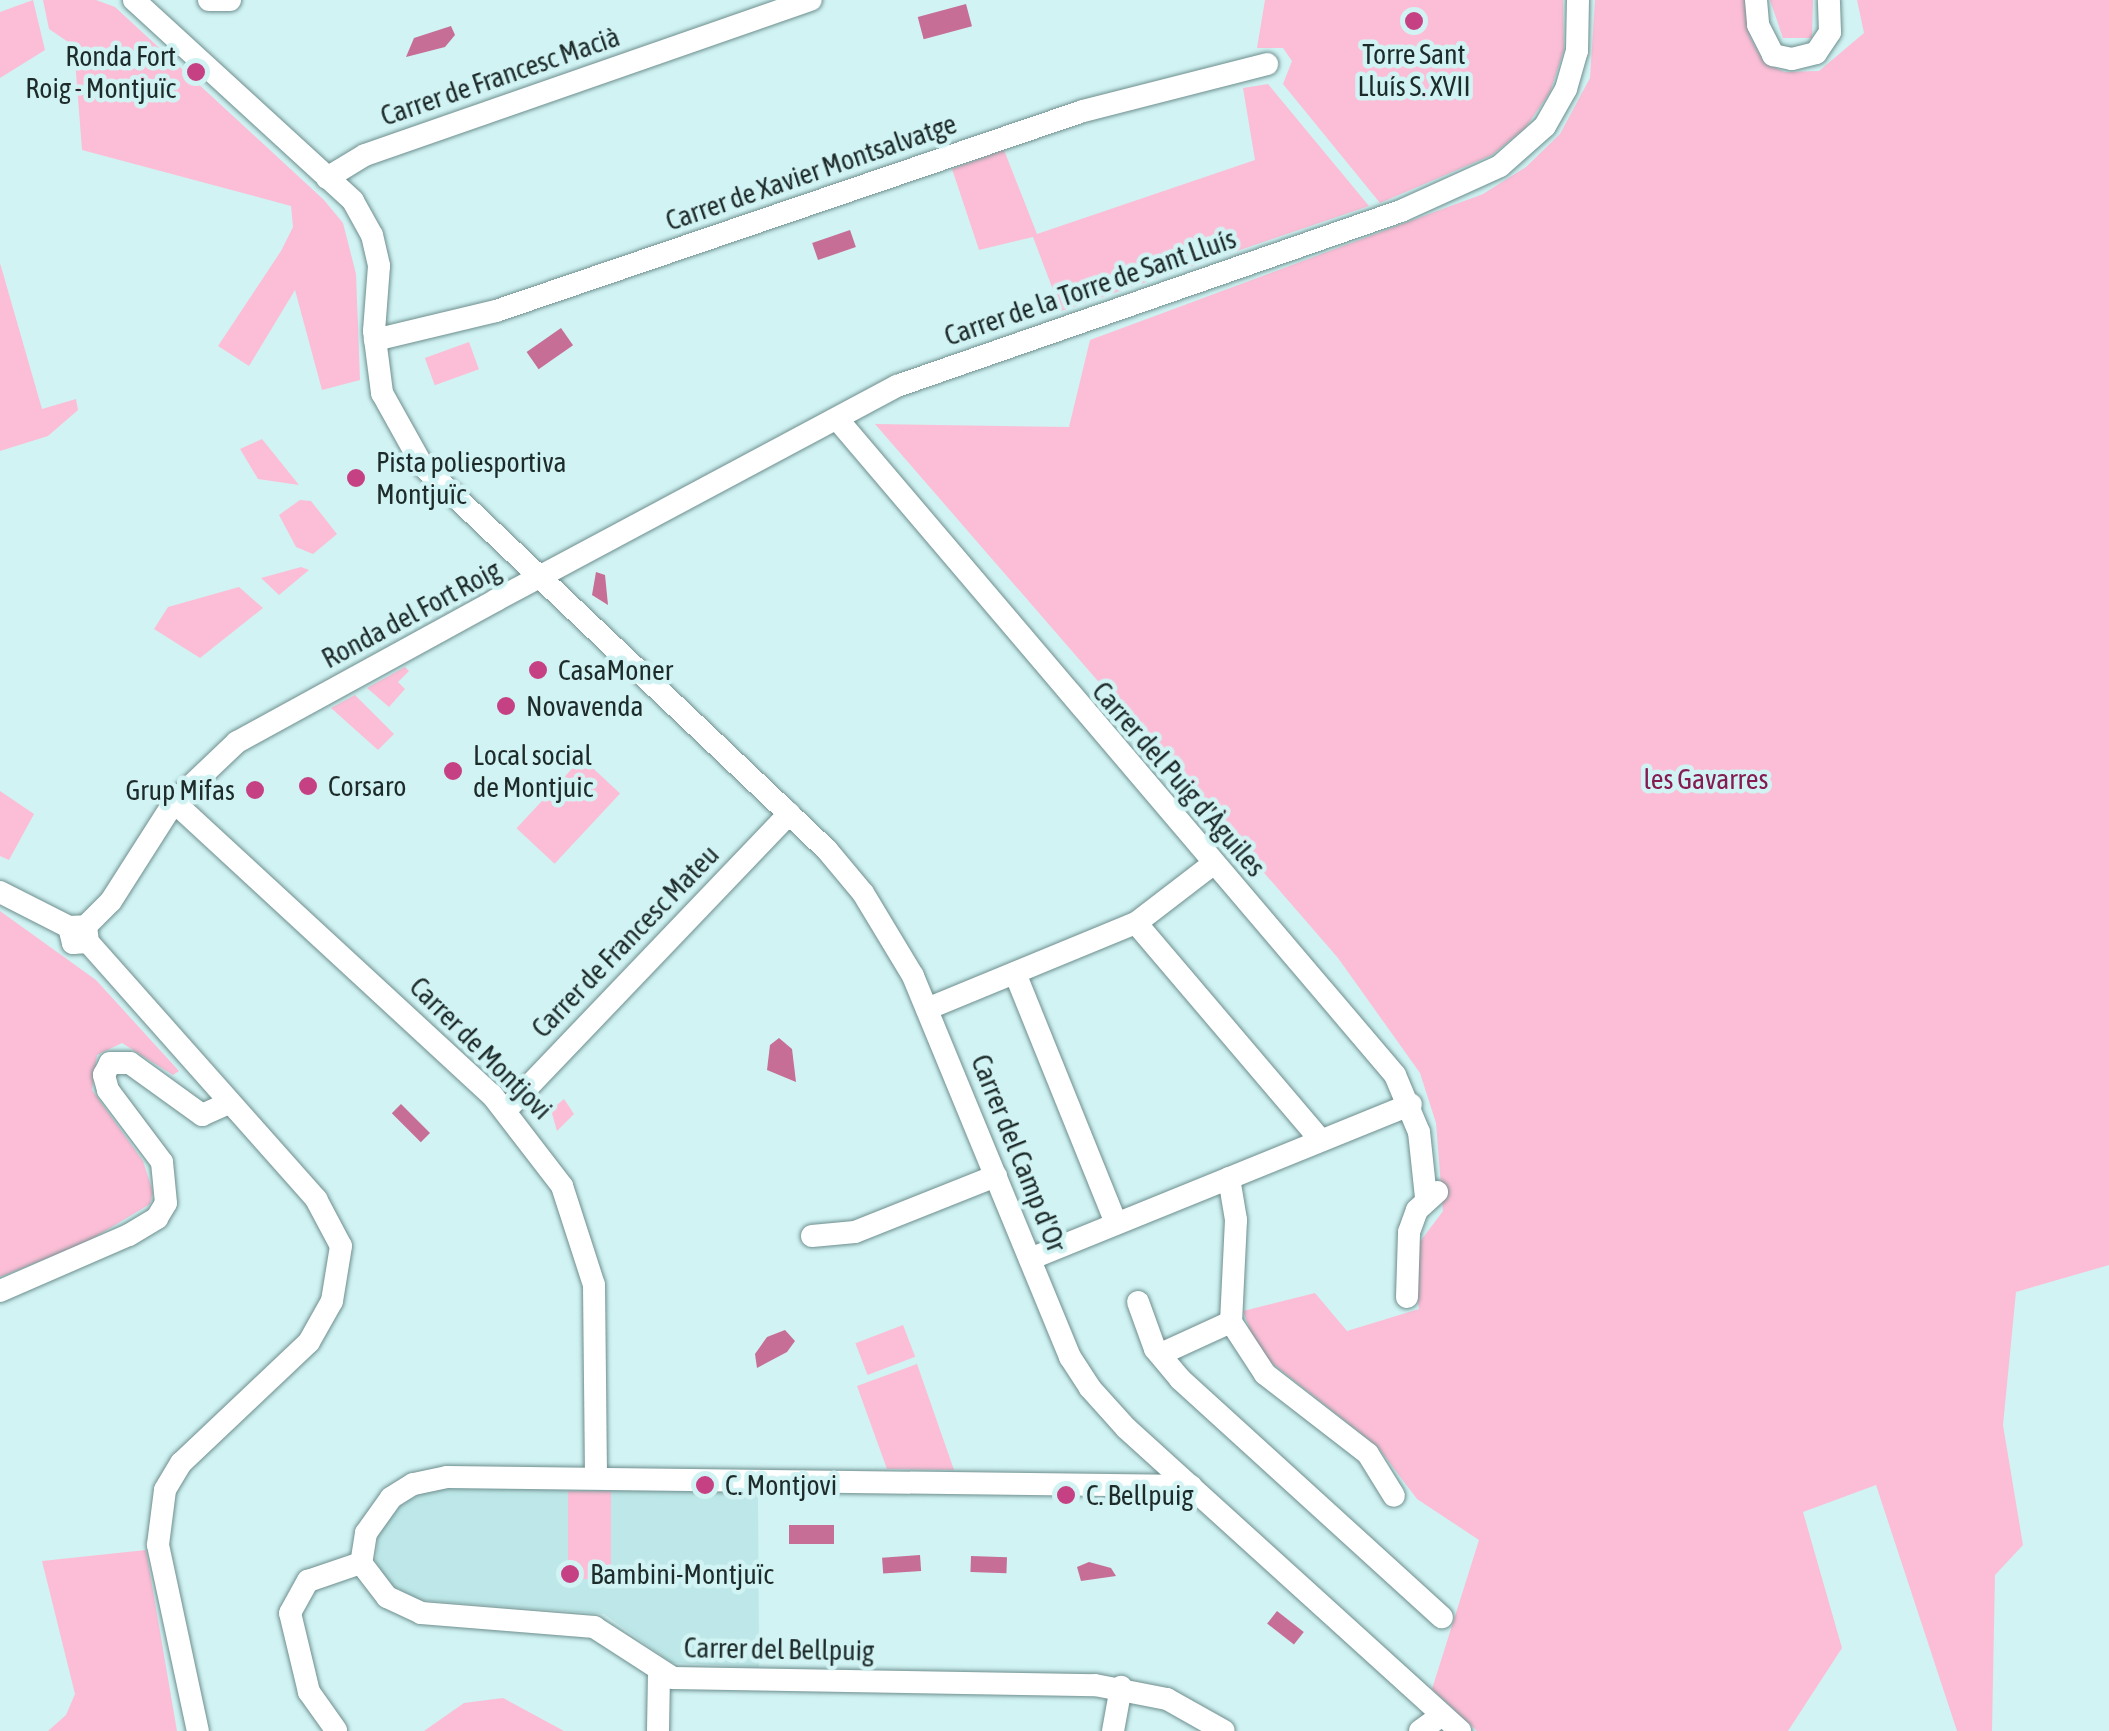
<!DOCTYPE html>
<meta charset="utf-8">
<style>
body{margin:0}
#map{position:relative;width:2109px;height:1731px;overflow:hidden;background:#d1f3f3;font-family:"Asap Condensed",sans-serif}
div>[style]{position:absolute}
.built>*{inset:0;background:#bde7e8}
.green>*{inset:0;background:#fcbed6;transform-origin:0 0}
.water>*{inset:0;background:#c66e95;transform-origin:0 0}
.roads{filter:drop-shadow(0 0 2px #6f8e8e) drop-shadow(0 0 2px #6f8e8e)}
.minor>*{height:22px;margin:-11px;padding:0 11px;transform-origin:11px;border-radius:11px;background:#fff}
.dots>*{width:28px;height:28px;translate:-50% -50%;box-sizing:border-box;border:5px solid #d1f3f3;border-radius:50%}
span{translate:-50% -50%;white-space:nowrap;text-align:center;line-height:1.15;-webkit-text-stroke:9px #d1f3f3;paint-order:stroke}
.poi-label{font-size:28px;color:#1e2b2b}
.right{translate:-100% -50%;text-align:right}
.left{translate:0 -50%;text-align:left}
.street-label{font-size:28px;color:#1e2b2b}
.park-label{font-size:28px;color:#851b53}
</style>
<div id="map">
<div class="built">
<div style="clip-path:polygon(435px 1487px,758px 1489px,759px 1667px,672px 1663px,604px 1614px,419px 1600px,390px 1584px,376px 1563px,378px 1534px,390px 1510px)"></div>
</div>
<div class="green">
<div style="clip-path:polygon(33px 0,45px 50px,0 78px,0 12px)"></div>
<div style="clip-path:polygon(43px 0,96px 0,115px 7px,324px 200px,343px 223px,356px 274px,360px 380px,322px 390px,295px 290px,249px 366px,218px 346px,281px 251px,293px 227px,291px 206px,82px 150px,74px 46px,49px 29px)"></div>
<div style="clip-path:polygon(1265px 0,1563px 0,1564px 50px,1550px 92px,1526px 127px,1492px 155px,1380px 203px,1283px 84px,1292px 61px,1283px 48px,1257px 48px)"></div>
<div style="clip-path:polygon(1595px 0,1745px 0,1750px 37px,1765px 64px,1785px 72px,1819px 71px,1864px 33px,1857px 0,2109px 0,2109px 1265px,2016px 1292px,2003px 1425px,2023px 1545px,1995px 1575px,1992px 1731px,1957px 1731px,1876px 1485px,1803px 1512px,1842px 1648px,1788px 1731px,1477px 1731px,1432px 1689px,1479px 1540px,1417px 1499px,1377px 1446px,1258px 1352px,1243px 1311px,1315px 1293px,1347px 1331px,1419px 1309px,1413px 1272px,1419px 1243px,1443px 1211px,1436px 1123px,1420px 1073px,1338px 958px,875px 424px,1069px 427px,1090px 340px,1483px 194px,1526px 167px,1560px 134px,1590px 78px)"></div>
<div style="clip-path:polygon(1770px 0,1813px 0,1812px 38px,1783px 38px)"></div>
<div style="clip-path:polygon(1268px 84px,1369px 206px,1061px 311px,1033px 237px,979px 250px,952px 169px,1004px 150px,1037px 234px,1255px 160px,1243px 88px)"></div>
<div style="clip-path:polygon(0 263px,42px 409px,76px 399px,78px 410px,48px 436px,0 451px)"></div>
<div style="left:469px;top:342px;width:29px;height:47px;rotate:70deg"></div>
<div style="clip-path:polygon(262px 439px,299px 485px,258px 479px,240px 449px)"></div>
<div style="clip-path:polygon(300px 500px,311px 501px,337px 534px,313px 554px,296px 547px,279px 515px)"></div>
<div style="clip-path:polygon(301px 567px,309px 570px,279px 595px,261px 578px)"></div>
<div style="clip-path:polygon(239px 587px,263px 608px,200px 658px,154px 629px,168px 607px)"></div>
<div style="clip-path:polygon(405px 667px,409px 671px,398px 682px,405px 689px,389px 707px,367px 688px)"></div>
<div style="clip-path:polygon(355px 695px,394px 734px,378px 750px,331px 708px)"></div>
<div style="left:582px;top:758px;width:52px;height:96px;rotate:43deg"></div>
<div style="clip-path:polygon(0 791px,34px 814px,9px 860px,0 856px)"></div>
<div style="clip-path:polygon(0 911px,96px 980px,179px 1071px,173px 1075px,122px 1043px,97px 1055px,92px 1090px,143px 1161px,153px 1192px,150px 1204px,85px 1243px,0 1277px)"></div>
<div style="clip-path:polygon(564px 1099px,574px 1114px,557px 1131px,551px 1110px)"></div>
<div style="left:903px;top:1325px;width:34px;height:51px;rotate:69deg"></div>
<div style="clip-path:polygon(917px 1364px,954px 1470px,887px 1469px,857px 1386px)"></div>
<div style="left:568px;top:1491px;width:43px;height:88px"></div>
<div style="clip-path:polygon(146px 1550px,177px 1731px,48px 1731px,66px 1715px,75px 1694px,42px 1561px)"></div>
<div style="clip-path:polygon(503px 1698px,564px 1731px,424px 1731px,464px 1703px)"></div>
</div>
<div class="water">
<div style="left:966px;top:4px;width:23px;height:50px;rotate:75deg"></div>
<div style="clip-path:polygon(451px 26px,455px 35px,445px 47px,406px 57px,414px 38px)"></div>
<div style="left:850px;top:230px;width:18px;height:40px;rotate:71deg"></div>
<div style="left:561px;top:328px;width:21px;height:42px;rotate:55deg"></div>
<div style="clip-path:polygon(596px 572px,605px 575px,608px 605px,592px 595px)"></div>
<div style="clip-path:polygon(779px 1038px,792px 1049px,796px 1082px,767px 1070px,770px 1045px)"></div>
<div style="left:401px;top:1104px;width:41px;height:13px;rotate:45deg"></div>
<div style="clip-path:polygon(785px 1330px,795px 1341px,787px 1352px,757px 1368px,755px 1354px,767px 1337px)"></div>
<div style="left:834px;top:1525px;width:19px;height:45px;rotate:90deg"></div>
<div style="left:920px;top:1555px;width:16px;height:38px;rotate:86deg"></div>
<div style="left:971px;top:1556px;width:36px;height:16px;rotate:2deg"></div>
<div style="clip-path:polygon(1089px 1562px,1111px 1568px,1116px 1576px,1081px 1581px,1077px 1567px)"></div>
<div style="left:1277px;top:1611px;width:34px;height:16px;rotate:38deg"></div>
</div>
<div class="roads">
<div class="minor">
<div style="left:134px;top:0;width:297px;rotate:42.5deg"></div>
<div style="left:353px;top:201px;width:39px;rotate:61deg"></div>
<div style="left:372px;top:235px;width:32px;rotate:77deg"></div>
<div style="left:379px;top:266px;width:65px;rotate:94.4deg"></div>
<div style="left:374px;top:331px;width:63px;rotate:82.6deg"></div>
<div style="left:382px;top:393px;width:82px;rotate:60.9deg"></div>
<div style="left:422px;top:465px;width:559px;rotate:43.55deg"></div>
<div style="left:827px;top:850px;width:56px;rotate:50.1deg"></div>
<div style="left:863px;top:893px;width:97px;rotate:58.9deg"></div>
<div style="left:913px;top:976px;width:412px;rotate:67.6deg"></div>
<div style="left:1070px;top:1357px;width:37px;rotate:57deg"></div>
<div style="left:1090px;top:1388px;width:54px;rotate:48deg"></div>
<div style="left:1126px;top:1428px;width:451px;rotate:42.2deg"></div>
<div style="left:209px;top:0;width:21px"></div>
<div style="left:1756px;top:0;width:25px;rotate:85deg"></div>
<div style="left:1758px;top:25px;width:34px;rotate:63deg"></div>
<div style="left:1773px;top:55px;width:19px;rotate:12deg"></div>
<div style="left:1792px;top:59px;width:25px;rotate:-14deg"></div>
<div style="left:1816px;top:53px;width:25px;rotate:-56deg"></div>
<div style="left:1830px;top:32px;width:32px;rotate:-92deg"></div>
<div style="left:327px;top:178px;width:44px;rotate:-31.2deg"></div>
<div style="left:365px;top:155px;width:472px;rotate:-19.2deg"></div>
<div style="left:375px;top:340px;width:124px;rotate:-13.5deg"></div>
<div style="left:496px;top:311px;width:620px;rotate:-18.81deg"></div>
<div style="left:1083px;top:111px;width:190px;rotate:-14.3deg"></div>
<div style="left:838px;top:420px;width:860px;rotate:49.62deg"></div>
<div style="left:1395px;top:1075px;width:62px;rotate:67.2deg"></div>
<div style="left:1419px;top:1132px;width:66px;rotate:83.9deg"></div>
<div style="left:174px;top:802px;width:432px;rotate:42.7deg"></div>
<div style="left:492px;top:1095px;width:115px;rotate:52.4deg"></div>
<div style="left:562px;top:1186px;width:104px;rotate:72.1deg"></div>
<div style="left:594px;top:1285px;width:190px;rotate:89.4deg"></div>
<div style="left:0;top:892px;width:77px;rotate:26.9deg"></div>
<div style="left:1136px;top:923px;width:285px;rotate:49.6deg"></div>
<div style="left:86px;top:926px;width:16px;rotate:83deg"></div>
<div style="left:88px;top:942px;width:15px;rotate:176deg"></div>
<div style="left:73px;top:943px;width:16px;rotate:-104deg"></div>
<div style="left:69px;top:927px;width:17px;rotate:-3deg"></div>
<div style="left:86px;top:926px;width:35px;rotate:-45deg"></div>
<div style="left:111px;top:901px;width:117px;rotate:-57.5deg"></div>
<div style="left:174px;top:802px;width:87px;rotate:-43.6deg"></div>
<div style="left:237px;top:742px;width:295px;rotate:-28.7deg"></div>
<div style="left:496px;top:600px;width:455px;rotate:-28.1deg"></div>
<div style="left:897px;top:386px;width:534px;rotate:-19.15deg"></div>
<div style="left:1401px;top:211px;width:109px;rotate:-24.4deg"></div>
<div style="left:1500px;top:166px;width:60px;rotate:-41.6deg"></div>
<div style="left:1545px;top:126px;width:43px;rotate:-60.4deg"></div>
<div style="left:1566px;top:89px;width:40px;rotate:-74deg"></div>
<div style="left:1577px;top:51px;width:51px;rotate:-88.9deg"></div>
<div style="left:88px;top:942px;width:344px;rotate:48.4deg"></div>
<div style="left:316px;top:1199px;width:53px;rotate:62deg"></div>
<div style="left:341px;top:1246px;width:56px;rotate:99.3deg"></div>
<div style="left:332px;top:1301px;width:47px;rotate:119.3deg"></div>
<div style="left:309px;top:1342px;width:176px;rotate:136.6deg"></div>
<div style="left:181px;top:1463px;width:31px;rotate:121deg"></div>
<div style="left:165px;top:1490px;width:55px;rotate:97.3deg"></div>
<div style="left:158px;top:1545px;width:190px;rotate:77.9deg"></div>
<div style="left:1015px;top:973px;width:270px;rotate:68deg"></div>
<div style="left:927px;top:1009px;width:226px;rotate:-22.4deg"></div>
<div style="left:1136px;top:923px;width:97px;rotate:-37.5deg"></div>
<div style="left:506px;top:1110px;width:410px;rotate:-46.3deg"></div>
<div style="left:1229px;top:1178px;width:43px;rotate:80.5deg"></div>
<div style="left:1236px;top:1220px;width:102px;rotate:92.8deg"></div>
<div style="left:1231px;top:1322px;width:62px;rotate:56.8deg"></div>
<div style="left:1265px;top:1374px;width:130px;rotate:37.8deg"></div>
<div style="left:1368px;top:1454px;width:49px;rotate:58.2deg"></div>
<div style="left:812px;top:1236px;width:43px;rotate:-5.3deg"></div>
<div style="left:855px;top:1232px;width:152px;rotate:-21.7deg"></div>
<div style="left:1030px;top:1259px;width:411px;rotate:-22.1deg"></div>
<div style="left:0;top:1291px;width:141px;rotate:-23.5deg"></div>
<div style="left:129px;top:1235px;width:33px;rotate:-31deg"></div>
<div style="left:157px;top:1218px;width:17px;rotate:-59deg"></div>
<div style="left:166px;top:1203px;width:41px;rotate:-95.6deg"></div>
<div style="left:162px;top:1162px;width:90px;rotate:-126.9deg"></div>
<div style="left:108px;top:1090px;width:16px;rotate:-105deg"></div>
<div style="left:104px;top:1075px;width:13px;rotate:-63deg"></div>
<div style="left:110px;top:1063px;width:20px"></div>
<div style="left:130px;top:1063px;width:89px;rotate:35.8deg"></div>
<div style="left:202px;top:1115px;width:30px;rotate:-24deg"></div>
<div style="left:1407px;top:1297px;width:65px;rotate:-88.2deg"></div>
<div style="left:1409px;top:1232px;width:23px;rotate:-70deg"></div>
<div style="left:1417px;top:1210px;width:27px;rotate:-42deg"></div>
<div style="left:1138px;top:1302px;width:50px;rotate:70.1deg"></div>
<div style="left:1155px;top:1349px;width:39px;rotate:50deg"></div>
<div style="left:1180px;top:1379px;width:354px;rotate:42.3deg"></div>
<div style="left:1161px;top:1354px;width:77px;rotate:-24.6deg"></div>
<div style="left:1191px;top:1486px;width:744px;rotate:-179.31deg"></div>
<div style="left:447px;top:1477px;width:35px;rotate:168deg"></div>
<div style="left:413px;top:1484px;width:26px;rotate:148deg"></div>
<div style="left:391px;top:1498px;width:43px;rotate:125.5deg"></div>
<div style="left:366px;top:1533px;width:30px;rotate:99deg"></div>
<div style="left:361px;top:1563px;width:43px;rotate:52.6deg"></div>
<div style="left:387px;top:1597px;width:38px;rotate:25deg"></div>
<div style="left:421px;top:1613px;width:174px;rotate:4.6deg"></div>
<div style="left:594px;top:1627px;width:94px;rotate:32.8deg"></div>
<div style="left:673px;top:1678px;width:422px;rotate:1deg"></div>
<div style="left:1095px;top:1685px;width:73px;rotate:11deg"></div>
<div style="left:1167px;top:1699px;width:65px;rotate:29.3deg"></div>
<div style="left:336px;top:1730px;width:47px;rotate:-125.4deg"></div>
<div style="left:309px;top:1692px;width:81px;rotate:-103.5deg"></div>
<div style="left:290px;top:1613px;width:37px;rotate:-61deg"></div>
<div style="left:308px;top:1581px;width:56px;rotate:-18.8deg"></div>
<div style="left:658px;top:1731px;width:59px;rotate:-89deg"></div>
<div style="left:1113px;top:1731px;width:45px;rotate:-79.7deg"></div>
<div style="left:1420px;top:1731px;width:27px;rotate:-36deg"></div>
</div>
</div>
<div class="dots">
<div style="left:1414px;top:21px;background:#c64183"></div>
<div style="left:196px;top:72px;background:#c64183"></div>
<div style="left:356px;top:478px;background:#c64183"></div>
<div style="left:538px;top:670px;background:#c64183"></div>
<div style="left:506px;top:706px;background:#c64183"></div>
<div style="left:453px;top:771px;background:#c64183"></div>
<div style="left:308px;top:786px;background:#c64183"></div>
<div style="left:255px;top:790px;background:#c64183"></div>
<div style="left:705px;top:1485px;background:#c64183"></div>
<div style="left:1066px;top:1495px;background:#c64183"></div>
<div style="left:570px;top:1574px;background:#c64183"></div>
</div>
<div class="poi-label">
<span style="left:1414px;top:70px">Torre Sant<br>Lluís S. XVII</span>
<span class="right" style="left:176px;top:72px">Ronda Fort<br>Roig - Montjuïc</span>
<span class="left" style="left:376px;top:478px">Pista poliesportiva<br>Montjuïc</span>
<span class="left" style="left:558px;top:670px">CasaMoner</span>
<span class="left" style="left:526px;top:706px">Novavenda</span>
<span class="left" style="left:473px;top:771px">Local social<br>de Montjuic</span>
<span class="left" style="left:328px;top:786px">Corsaro</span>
<span class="right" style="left:235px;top:790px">Grup Mifas</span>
<span class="left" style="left:725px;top:1485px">C. Montjovi</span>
<span class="left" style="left:1086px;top:1495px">C. Bellpuig</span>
<span class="left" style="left:590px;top:1574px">Bambini-Montjuïc</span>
</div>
<div class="street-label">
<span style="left:500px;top:76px;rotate:-19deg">Carrer de Francesc Macià</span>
<span style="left:811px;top:172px;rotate:-19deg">Carrer de Xavier Montsalvatge</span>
<span style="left:1090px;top:287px;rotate:-19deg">Carrer de la Torre de Sant Lluís</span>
<span style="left:411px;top:614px;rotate:-28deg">Ronda del Fort Roig</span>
<span style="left:1179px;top:779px;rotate:49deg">Carrer del Puig d'Àguiles</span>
<span style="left:625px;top:941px;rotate:-46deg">Carrer de Francesc Mateu</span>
<span style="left:481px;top:1048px;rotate:45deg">Carrer de Montjovi</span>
<span style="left:1019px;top:1153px;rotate:68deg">Carrer del Camp d'Or</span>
<span style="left:779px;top:1649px;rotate:1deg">Carrer del Bellpuig</span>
</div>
<div class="park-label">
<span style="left:1706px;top:779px">les Gavarres</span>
</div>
</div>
